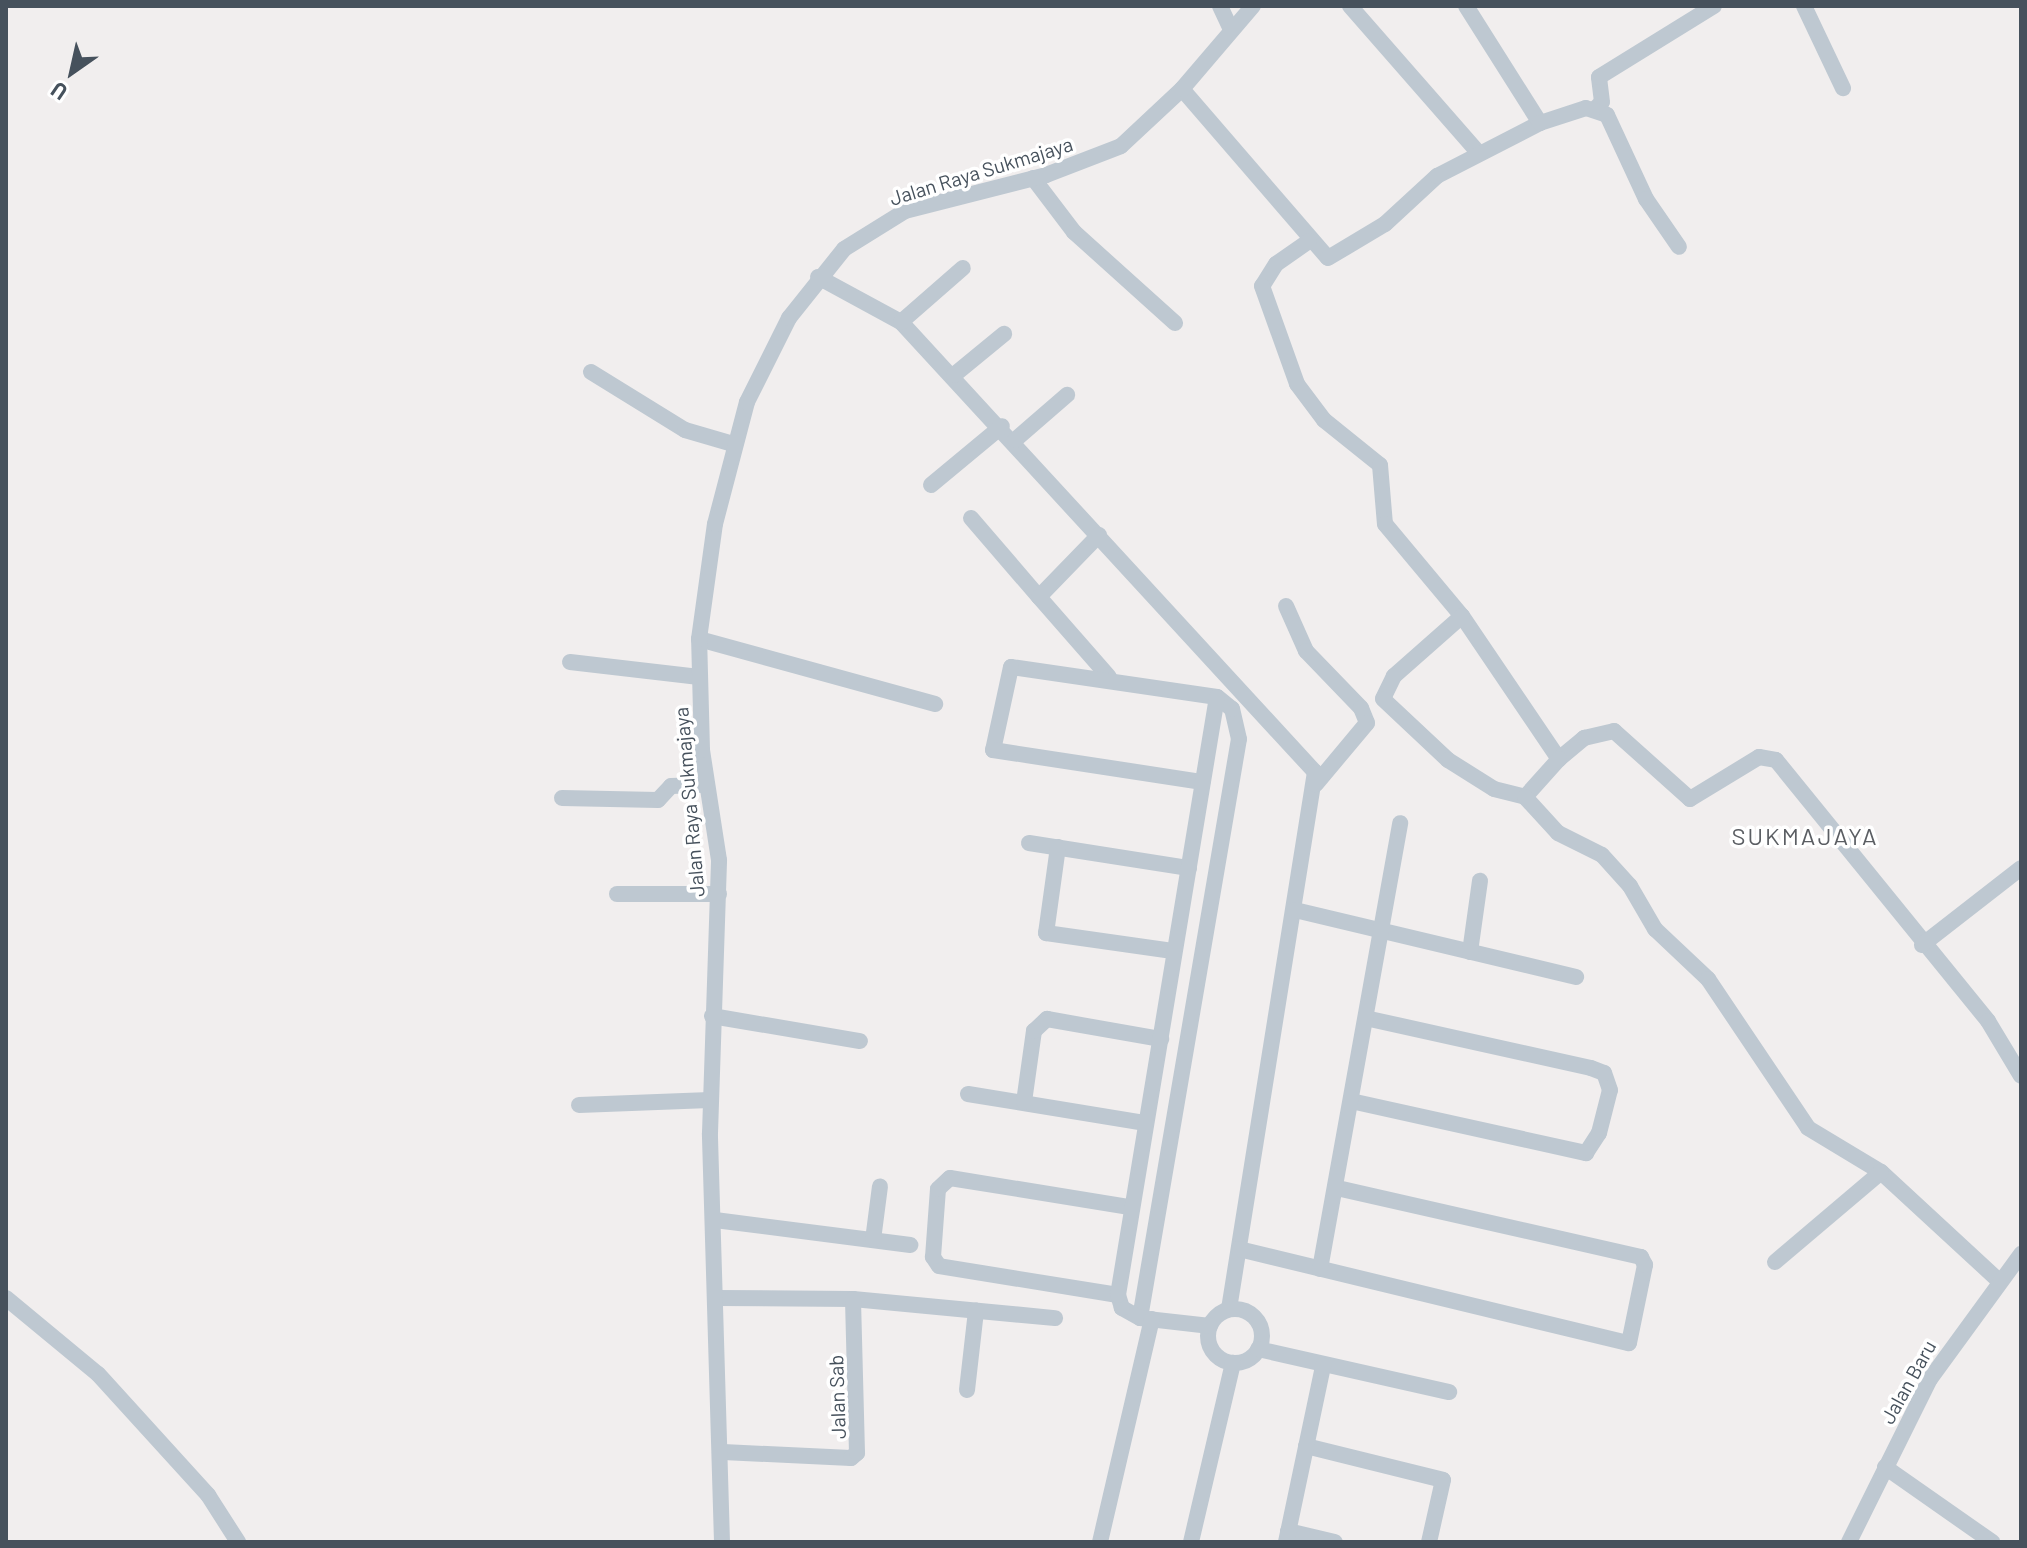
<!DOCTYPE html>
<style>
body{margin:0}
#map{position:relative;width:2027px;height:1548px;overflow:hidden;background:#f1eeee;font-family:Barlow,sans-serif}
div>[style]{position:absolute}
.street>*{height:16px;margin:-8px;padding:0 8px;transform-origin:8px;border-radius:8px;background:#bec8d1}
.street>.ring{margin:-8px;padding:0;box-sizing:content-box;background:none;border:16px solid #bec8d1;border-radius:50%}
span{translate:-50% -50%;white-space:nowrap;text-align:center;line-height:1.15;-webkit-text-stroke:7px #fff;paint-order:stroke}
.street-label{font-size:20px;color:#46515c}
.quarter-label{font-size:24px;color:#5b5e63;letter-spacing:2px}
.frame{position:absolute;inset:0;border:8px solid #46515c;pointer-events:none}
.north{position:absolute;left:32px;top:32px;width:80px;height:80px;-webkit-text-stroke:6px #fff;paint-order:stroke;rotate:214deg;font-size:22px;font-weight:700;line-height:32px;text-align:center;color:#46515c}
.north::after{content:'';display:block;margin:auto;width:28px;height:36px;background:#46515c;clip-path:polygon(50% 0,100% 100%,50% 72%,0 100%)}
</style>
<div id="map">
<div class="street">
<div style="left:1220px;top:6px;width:26px;rotate:65deg"></div>
<div style="left:1350px;top:6px;width:193px;rotate:48.8deg"></div>
<div style="left:1804px;top:6px;width:91px;rotate:64.6deg"></div>
<div style="left:1182px;top:89px;width:223px;rotate:49.2deg"></div>
<div style="left:1328px;top:258px;width:66px;rotate:-30.8deg"></div>
<div style="left:1385px;top:224px;width:71px;rotate:-42.7deg"></div>
<div style="left:1437px;top:176px;width:116px;rotate:-27.2deg"></div>
<div style="left:1540px;top:123px;width:138px;rotate:-122.3deg"></div>
<div style="left:1596px;top:108px;width:8px;rotate:-45deg"></div>
<div style="left:1602px;top:102px;width:25px;rotate:-97deg"></div>
<div style="left:1599px;top:77px;width:135px;rotate:-31.7deg"></div>
<div style="left:1540px;top:123px;width:48px;rotate:-18.1deg"></div>
<div style="left:1586px;top:108px;width:22px;rotate:18deg"></div>
<div style="left:1607px;top:115px;width:93px;rotate:65.1deg"></div>
<div style="left:1646px;top:199px;width:58px;rotate:55.5deg"></div>
<div style="left:1033px;top:178px;width:68px;rotate:52.8deg"></div>
<div style="left:1074px;top:232px;width:136px;rotate:42deg"></div>
<div style="left:1309px;top:241px;width:40px;rotate:145.1deg"></div>
<div style="left:1276px;top:264px;width:26px;rotate:122deg"></div>
<div style="left:1262px;top:286px;width:104px;rotate:70.3deg"></div>
<div style="left:1297px;top:384px;width:45px;rotate:53.1deg"></div>
<div style="left:1324px;top:420px;width:72px;rotate:38.8deg"></div>
<div style="left:1380px;top:465px;width:59px;rotate:85.2deg"></div>
<div style="left:1385px;top:524px;width:120px;rotate:50.1deg"></div>
<div style="left:1462px;top:616px;width:173px;rotate:55.9deg"></div>
<div style="left:1559px;top:759px;width:33px;rotate:-40deg"></div>
<div style="left:1584px;top:738px;width:31px;rotate:-13deg"></div>
<div style="left:1614px;top:731px;width:102px;rotate:41.8deg"></div>
<div style="left:1690px;top:799px;width:81px;rotate:-31.3deg"></div>
<div style="left:1759px;top:757px;width:17px;rotate:10deg"></div>
<div style="left:1776px;top:760px;width:336px;rotate:50.9deg"></div>
<div style="left:1988px;top:1021px;width:64px;rotate:59deg"></div>
<div style="left:818px;top:277px;width:94px;rotate:28.5deg"></div>
<div style="left:901px;top:322px;width:611px;rotate:47.39deg"></div>
<div style="left:1315px;top:772px;width:544px;rotate:99.1deg"></div>
<div style="left:901px;top:322px;width:82px;rotate:-41.1deg"></div>
<div style="left:591px;top:372px;width:110px;rotate:31.7deg"></div>
<div style="left:685px;top:430px;width:50px;rotate:16.3deg"></div>
<div style="left:954px;top:375px;width:65px;rotate:-39.4deg"></div>
<div style="left:1015px;top:440px;width:69px;rotate:-40.9deg"></div>
<div style="left:931px;top:485px;width:92px;rotate:-39.7deg"></div>
<div style="left:971px;top:518px;width:104px;rotate:49.3deg"></div>
<div style="left:1099px;top:535px;width:86px;rotate:134.1deg"></div>
<div style="left:1039px;top:597px;width:106px;rotate:48.8deg"></div>
<div style="left:1286px;top:606px;width:49px;rotate:66deg"></div>
<div style="left:1306px;top:651px;width:79px;rotate:46deg"></div>
<div style="left:1361px;top:708px;width:16px;rotate:68deg"></div>
<div style="left:1367px;top:723px;width:80px;rotate:129.9deg"></div>
<div style="left:1462px;top:616px;width:91px;rotate:138.6deg"></div>
<div style="left:1394px;top:676px;width:25px;rotate:116deg"></div>
<div style="left:1383px;top:699px;width:89px;rotate:43.2deg"></div>
<div style="left:1448px;top:760px;width:54px;rotate:32.2deg"></div>
<div style="left:1494px;top:789px;width:32px;rotate:14deg"></div>
<div style="left:1525px;top:797px;width:51px;rotate:-48.2deg"></div>
<div style="left:699px;top:639px;width:245px;rotate:15.4deg"></div>
<div style="left:570px;top:662px;width:130px;rotate:6.6deg"></div>
<div style="left:1525px;top:797px;width:49px;rotate:47.5deg"></div>
<div style="left:1558px;top:833px;width:49px;rotate:26.6deg"></div>
<div style="left:1602px;top:855px;width:42px;rotate:47.9deg"></div>
<div style="left:1630px;top:886px;width:50px;rotate:59.8deg"></div>
<div style="left:1655px;top:929px;width:73px;rotate:43.3deg"></div>
<div style="left:1708px;top:979px;width:179px;rotate:56.1deg"></div>
<div style="left:1808px;top:1128px;width:85px;rotate:31.1deg"></div>
<div style="left:1881px;top:1172px;width:159px;rotate:42.7deg"></div>
<div style="left:562px;top:798px;width:96px;rotate:1.2deg"></div>
<div style="left:658px;top:800px;width:19px;rotate:-47deg"></div>
<div style="left:671px;top:786px;width:35px;rotate:-2deg"></div>
<div style="left:1029px;top:843px;width:162px;rotate:8.9deg"></div>
<div style="left:1058px;top:847px;width:87px;rotate:97.9deg"></div>
<div style="left:1046px;top:933px;width:128px;rotate:8.1deg"></div>
<div style="left:617px;top:894px;width:102px"></div>
<div style="left:1295px;top:910px;width:289px;rotate:13.4deg"></div>
<div style="left:1922px;top:945px;width:125px;rotate:-37.9deg"></div>
<div style="left:1470px;top:952px;width:72px;rotate:-82deg"></div>
<div style="left:712px;top:1016px;width:150px;rotate:9.6deg"></div>
<div style="left:968px;top:1094px;width:180px;rotate:9.3deg"></div>
<div style="left:1351px;top:1101px;width:241px;rotate:12.5deg"></div>
<div style="left:1586px;top:1153px;width:24px;rotate:-57deg"></div>
<div style="left:1599px;top:1133px;width:44px;rotate:-75.7deg"></div>
<div style="left:1610px;top:1090px;width:18px;rotate:-109deg"></div>
<div style="left:1604px;top:1073px;width:14px;rotate:-159deg"></div>
<div style="left:1591px;top:1068px;width:230px;rotate:-167.5deg"></div>
<div style="left:1024px;top:1102px;width:72px;rotate:-82deg"></div>
<div style="left:1034px;top:1031px;width:18px;rotate:-43deg"></div>
<div style="left:1047px;top:1019px;width:116px;rotate:10deg"></div>
<div style="left:579px;top:1105px;width:131px;rotate:-2.2deg"></div>
<div style="left:715px;top:1220px;width:197px;rotate:7.3deg"></div>
<div style="left:873px;top:1240px;width:54px;rotate:-82.6deg"></div>
<div style="left:1239px;top:1249px;width:401px;rotate:13.6deg"></div>
<div style="left:1629px;top:1343px;width:80px;rotate:-78.4deg"></div>
<div style="left:1645px;top:1265px;width:9px;rotate:-117deg"></div>
<div style="left:1641px;top:1257px;width:311px;rotate:-167.2deg"></div>
<div style="left:1775px;top:1262px;width:139px;rotate:-40.3deg"></div>
<div style="left:1320px;top:1269px;width:453px;rotate:-79.8deg"></div>
<div style="left:1118px;top:1295px;width:181px;rotate:-170.8deg"></div>
<div style="left:939px;top:1266px;width:11px;rotate:-124deg"></div>
<div style="left:933px;top:1257px;width:68px;rotate:-85.8deg"></div>
<div style="left:938px;top:1189px;width:16px;rotate:-43deg"></div>
<div style="left:950px;top:1178px;width:182px;rotate:9.2deg"></div>
<div style="left:6px;top:1298px;width:119px;rotate:39.6deg"></div>
<div style="left:98px;top:1374px;width:164px;rotate:47.7deg"></div>
<div style="left:208px;top:1495px;width:56px;rotate:57.4deg"></div>
<div style="left:716px;top:1298px;width:137px;rotate:0.4deg"></div>
<div style="left:853px;top:1299px;width:203px;rotate:5.4deg"></div>
<div class="ring" style="left:1208px;top:1309px;width:38px;height:38px"></div>
<div style="left:1140px;top:1318px;width:587px;rotate:-80.3deg"></div>
<div style="left:1239px;top:739px;width:31px;rotate:-103deg"></div>
<div style="left:1232px;top:709px;width:19px;rotate:-141deg"></div>
<div style="left:1217px;top:697px;width:208px;rotate:-171.7deg"></div>
<div style="left:1011px;top:667px;width:85px;rotate:102.2deg"></div>
<div style="left:993px;top:750px;width:212px;rotate:8.7deg"></div>
<div style="left:1210px;top:1326px;width:70px;rotate:-173.5deg"></div>
<div style="left:1140px;top:1318px;width:21px;rotate:-151deg"></div>
<div style="left:1122px;top:1308px;width:14px;rotate:-107deg"></div>
<div style="left:1118px;top:1295px;width:606px;rotate:-80.6deg"></div>
<div style="left:1258px;top:1349px;width:196px;rotate:12.7deg"></div>
<div style="left:967px;top:1390px;width:80px;rotate:-83.5deg"></div>
<div style="left:1306px;top:1446px;width:141px;rotate:13.9deg"></div>
<div style="left:1443px;top:1480px;width:64px;rotate:102.7deg"></div>
<div style="left:723px;top:1452px;width:128px;rotate:2.7deg"></div>
<div style="left:851px;top:1458px;width:8px;rotate:-40deg"></div>
<div style="left:857px;top:1453px;width:154px;rotate:-91.5deg"></div>
<div style="left:1885px;top:1467px;width:131px;rotate:35deg"></div>
<div style="left:1288px;top:1531px;width:48px;rotate:13.2deg"></div>
<div style="left:722px;top:1542px;width:409px;rotate:-91.7deg"></div>
<div style="left:710px;top:1133px;width:273px;rotate:-88.1deg"></div>
<div style="left:719px;top:860px;width:111px;rotate:-98.8deg"></div>
<div style="left:702px;top:750px;width:111px;rotate:-91.5deg"></div>
<div style="left:699px;top:639px;width:116px;rotate:-82.1deg"></div>
<div style="left:715px;top:524px;width:126px;rotate:-75.3deg"></div>
<div style="left:747px;top:402px;width:94px;rotate:-63.4deg"></div>
<div style="left:789px;top:318px;width:88px;rotate:-51.4deg"></div>
<div style="left:844px;top:249px;width:72px;rotate:-31.9deg"></div>
<div style="left:905px;top:211px;width:146px;rotate:-14.3deg"></div>
<div style="left:1046px;top:175px;width:80px;rotate:-21.1deg"></div>
<div style="left:1121px;top:146px;width:83px;rotate:-43.1deg"></div>
<div style="left:1182px;top:89px;width:109px;rotate:-49.5deg"></div>
<div style="left:1100px;top:1542px;width:229px;rotate:-76.9deg"></div>
<div style="left:1191px;top:1542px;width:184px;rotate:-76.8deg"></div>
<div style="left:1286px;top:1542px;width:180px;rotate:-78.1deg"></div>
<div style="left:1849px;top:1542px;width:182px;rotate:-63.6deg"></div>
<div style="left:1930px;top:1379px;width:155px;rotate:-53.9deg"></div>
</div>
<div class="street-label">
<span style="left:981px;top:171px;rotate:-17deg">Jalan Raya Sukmajaya</span>
<span style="left:689px;top:802px;rotate:-95deg">Jalan Raya Sukmajaya</span>
<span style="left:1908px;top:1382px;rotate:-61deg">Jalan Baru</span>
<span style="left:837px;top:1397px;rotate:-92deg">Jalan Sab</span>
</div>
<div class="quarter-label">
<span style="left:1805px;top:836px">SUKMAJAYA</span>
</div>
<div class="frame"></div>
<div class="north">U</div>
</div>
